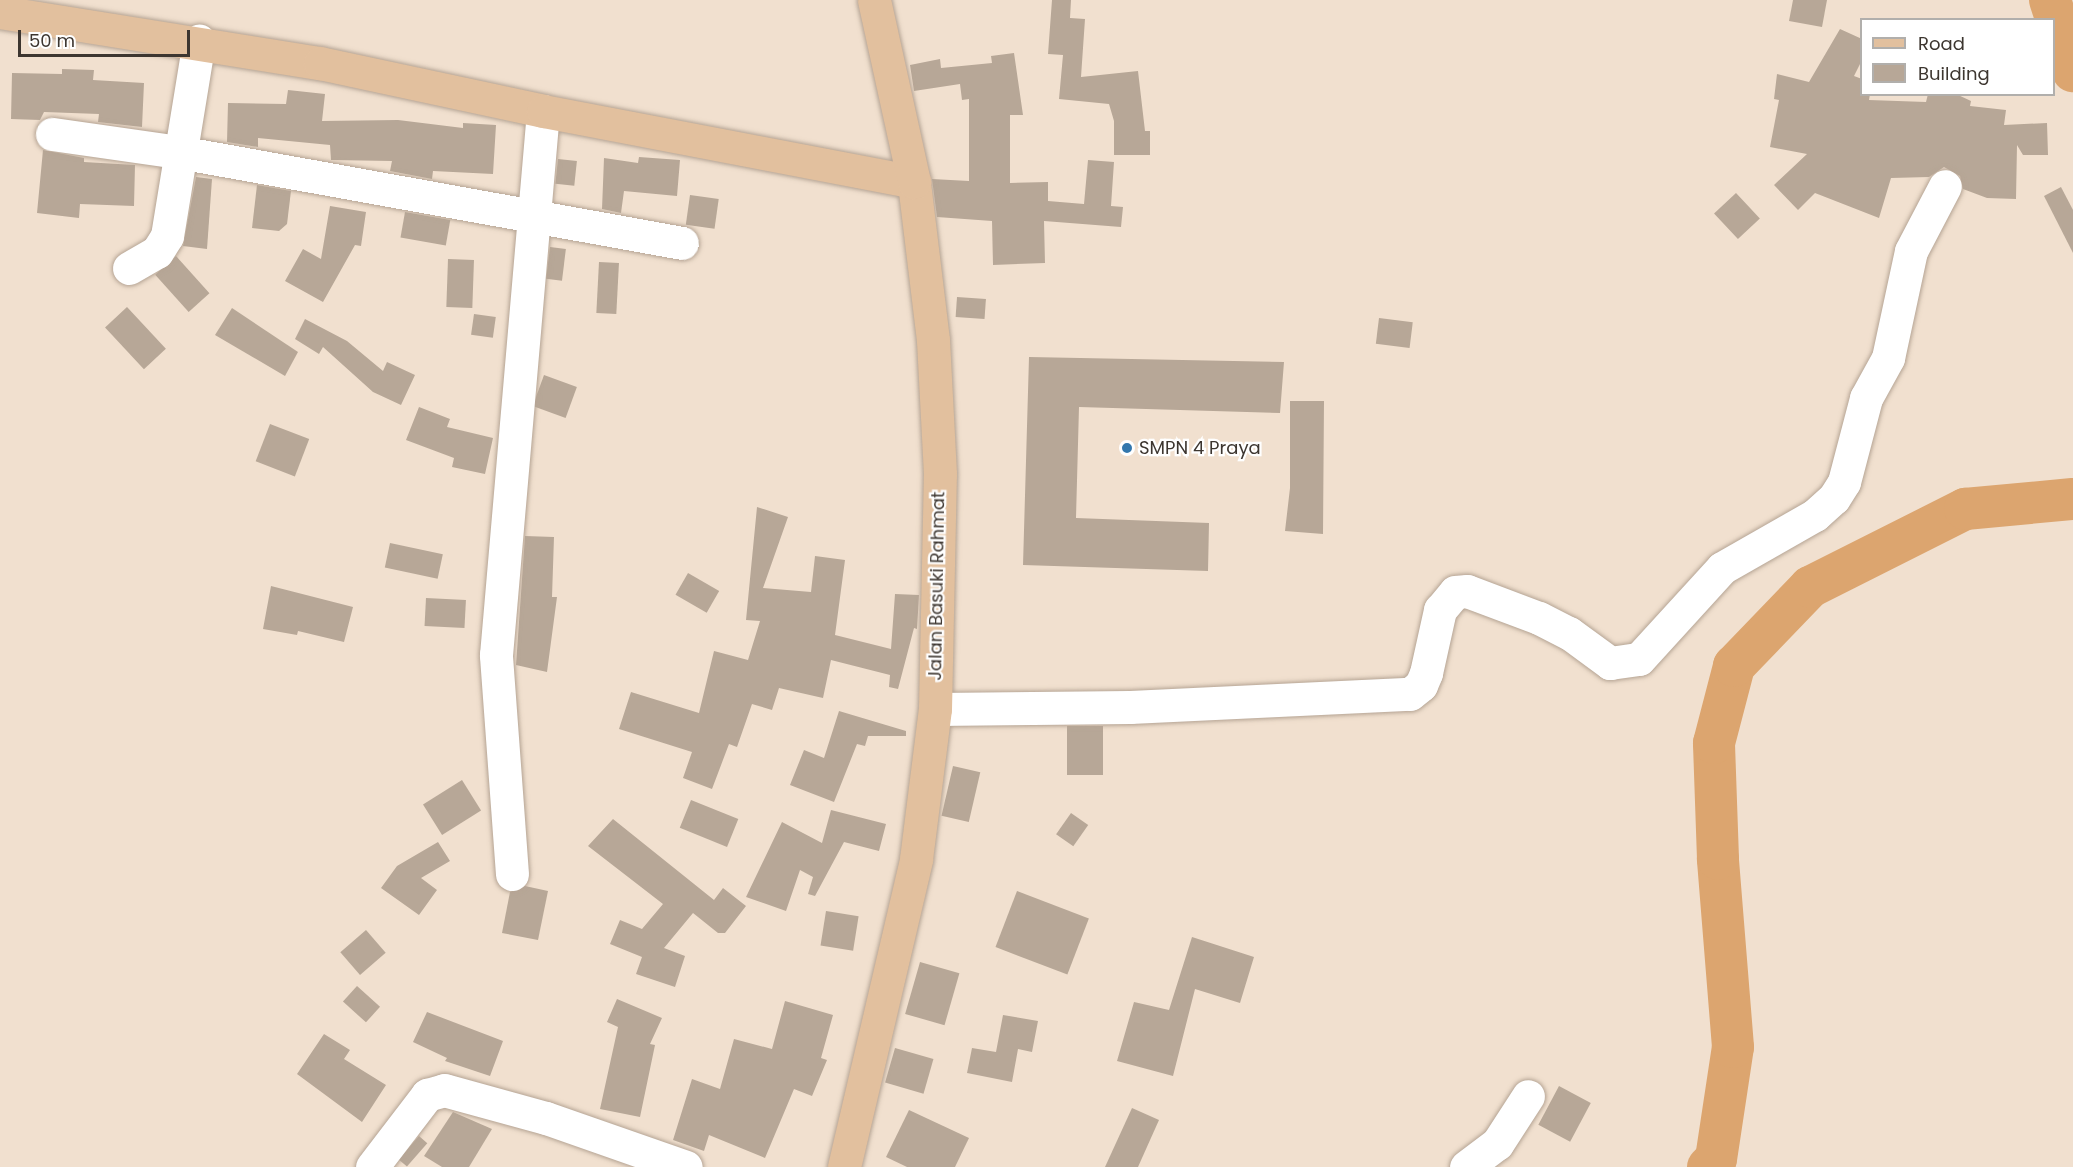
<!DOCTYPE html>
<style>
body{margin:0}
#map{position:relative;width:2073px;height:1167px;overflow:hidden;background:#f1e0cf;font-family:Poppins,sans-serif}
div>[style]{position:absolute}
.river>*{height:42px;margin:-21px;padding:0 21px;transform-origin:21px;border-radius:21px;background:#dca56f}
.building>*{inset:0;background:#b7a797;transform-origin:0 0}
.roads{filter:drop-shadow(0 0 2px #b5a494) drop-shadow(0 0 2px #b5a494)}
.minor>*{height:33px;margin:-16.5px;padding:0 16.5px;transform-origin:16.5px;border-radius:16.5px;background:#fff}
.major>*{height:33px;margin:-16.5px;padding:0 16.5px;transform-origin:16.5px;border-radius:16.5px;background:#e2c09e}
.dots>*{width:16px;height:16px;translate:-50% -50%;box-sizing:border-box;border:3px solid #fff;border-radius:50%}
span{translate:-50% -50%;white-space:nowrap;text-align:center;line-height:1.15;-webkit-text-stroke:4.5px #fff;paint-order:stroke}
.poi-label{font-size:18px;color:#3d3630}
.left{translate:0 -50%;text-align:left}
.street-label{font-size:18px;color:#3d3630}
.legend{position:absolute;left:1860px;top:18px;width:195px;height:78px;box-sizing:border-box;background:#fff;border:2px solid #b1afac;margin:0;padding:8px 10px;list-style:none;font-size:18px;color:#3d3630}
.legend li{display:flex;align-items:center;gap:12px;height:30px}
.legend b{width:30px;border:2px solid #b1afac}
.scale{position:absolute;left:18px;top:30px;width:172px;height:27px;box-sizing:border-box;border:3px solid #3d3630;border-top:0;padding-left:8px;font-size:18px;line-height:21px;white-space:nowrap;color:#3d3630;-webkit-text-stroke:4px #fff;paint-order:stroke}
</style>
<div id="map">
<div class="river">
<div style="left:2050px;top:0;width:75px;rotate:72.1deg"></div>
<div style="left:1708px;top:1167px;width:11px;rotate:-45deg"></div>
<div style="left:1716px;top:1159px;width:113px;rotate:-81.4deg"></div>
<div style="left:1733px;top:1047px;width:189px;rotate:-94.6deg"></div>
<div style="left:1718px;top:859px;width:116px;rotate:-92deg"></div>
<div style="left:1714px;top:743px;width:80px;rotate:-75.4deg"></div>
<div style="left:1734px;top:666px;width:110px;rotate:-46.1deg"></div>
<div style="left:1810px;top:587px;width:174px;rotate:-26.7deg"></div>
<div style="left:1965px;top:509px;width:108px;rotate:-5.3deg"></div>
</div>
<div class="building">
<div style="clip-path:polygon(1052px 0,1071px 0,1070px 18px,1085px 19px,1081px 77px,1138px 71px,1145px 131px,1150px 131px,1150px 155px,1114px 155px,1114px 121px,1109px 104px,1059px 99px,1063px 55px,1048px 54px)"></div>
<div style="clip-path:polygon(1793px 0,1827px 0,1822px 27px,1789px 21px)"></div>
<div style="clip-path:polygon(1840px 29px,1862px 39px,1862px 60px,1854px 76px,1862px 79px,1862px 94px,1870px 94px,1869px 100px,1926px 102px,1928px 94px,1956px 94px,1971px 101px,1970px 106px,2006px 110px,2004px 125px,2047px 123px,2048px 155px,2023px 155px,2017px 145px,2016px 199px,1987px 198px,1963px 189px,1960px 176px,1944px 167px,1929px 177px,1891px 178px,1879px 218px,1815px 193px,1798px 210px,1774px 185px,1807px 154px,1770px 147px,1779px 100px,1774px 99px,1777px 74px,1809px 82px)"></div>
<div style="clip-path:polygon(1014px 53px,1023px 115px,1010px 115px,1010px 183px,1048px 182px,1048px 201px,1084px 204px,1088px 160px,1114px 162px,1111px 206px,1123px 207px,1121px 227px,1044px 221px,1045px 263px,993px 265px,992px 221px,937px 217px,932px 179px,969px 181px,969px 99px,962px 100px,960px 84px,914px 91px,910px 65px,940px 59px,941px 68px,992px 63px,991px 56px)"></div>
<div style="clip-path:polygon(62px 69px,94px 70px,93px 80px,144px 83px,142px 127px,98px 122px,99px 114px,44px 112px,40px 120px,11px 119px,12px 73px,62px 74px)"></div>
<div style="clip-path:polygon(288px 90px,325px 94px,322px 121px,398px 120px,463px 128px,463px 123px,496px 125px,493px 174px,433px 171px,432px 179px,390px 171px,392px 161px,331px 160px,330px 145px,258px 138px,258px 147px,227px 142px,228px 103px,286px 104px)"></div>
<div style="clip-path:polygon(43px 150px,84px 158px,84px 162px,135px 165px,134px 206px,80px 204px,79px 218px,37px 213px)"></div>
<div style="clip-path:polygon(639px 157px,680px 160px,677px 196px,624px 191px,621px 213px,602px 209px,604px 158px,638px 163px)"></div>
<div style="left:558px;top:159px;width:19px;height:25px;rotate:6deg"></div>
<div style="clip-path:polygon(196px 177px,212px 179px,207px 249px,183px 246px)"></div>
<div style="clip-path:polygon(257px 185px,291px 191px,287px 224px,279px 231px,252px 228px)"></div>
<div style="clip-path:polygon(2061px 187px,2073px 210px,2073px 253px,2044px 196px)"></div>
<div style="left:1736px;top:193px;width:35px;height:30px;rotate:47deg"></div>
<div style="left:690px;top:195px;width:29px;height:30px;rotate:8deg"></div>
<div style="clip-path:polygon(330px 206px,366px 212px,361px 246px,355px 245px,323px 302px,285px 281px,303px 249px,321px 259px)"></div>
<div style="left:405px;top:212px;width:46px;height:26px;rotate:10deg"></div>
<div style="left:550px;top:247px;width:16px;height:32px;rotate:7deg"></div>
<div style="left:176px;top:256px;width:50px;height:28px;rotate:48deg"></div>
<div style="left:448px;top:259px;width:26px;height:48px;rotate:2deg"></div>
<div style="left:599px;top:262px;width:20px;height:51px;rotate:3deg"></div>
<div style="left:957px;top:297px;width:29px;height:20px;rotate:4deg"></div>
<div style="left:127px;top:307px;width:57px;height:30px;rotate:47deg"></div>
<div style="clip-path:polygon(232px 308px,298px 352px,285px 376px,215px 335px)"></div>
<div style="left:474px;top:314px;width:22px;height:21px;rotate:8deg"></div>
<div style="left:1379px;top:318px;width:34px;height:26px;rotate:7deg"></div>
<div style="clip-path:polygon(305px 319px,347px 341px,383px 371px,387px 362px,415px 375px,401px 405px,373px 392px,323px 347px,319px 354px,295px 339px)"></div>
<div style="clip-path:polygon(1029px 357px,1284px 362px,1280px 413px,1079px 407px,1076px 518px,1209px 523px,1208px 571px,1023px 565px)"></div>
<div style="left:544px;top:375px;width:35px;height:33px;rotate:20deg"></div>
<div style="clip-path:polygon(1290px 401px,1324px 401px,1323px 534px,1285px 531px,1290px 488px)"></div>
<div style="clip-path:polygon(419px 407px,450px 419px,447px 427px,493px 438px,485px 474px,452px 467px,454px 458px,406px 440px)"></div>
<div style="left:270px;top:424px;width:42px;height:40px;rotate:21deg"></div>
<div style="clip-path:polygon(757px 507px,788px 517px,763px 588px,811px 592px,815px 556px,845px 560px,835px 635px,891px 649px,895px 594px,919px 595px,917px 629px,914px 628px,898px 689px,889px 687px,890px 675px,831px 660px,823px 698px,779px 688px,772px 710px,752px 704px,737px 747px,729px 744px,712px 789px,683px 778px,692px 752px,619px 729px,631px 692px,699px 713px,714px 651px,748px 660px,760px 621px,746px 620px)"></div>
<div style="clip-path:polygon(525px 536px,554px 537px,552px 597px,557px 597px,547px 672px,516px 665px)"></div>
<div style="left:390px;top:543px;width:54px;height:25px;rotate:12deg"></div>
<div style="left:688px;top:573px;width:36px;height:25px;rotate:30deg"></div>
<div style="clip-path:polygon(271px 586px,353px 607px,344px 642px,298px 631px,297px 635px,263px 629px)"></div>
<div style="left:426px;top:598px;width:40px;height:28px;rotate:3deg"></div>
<div style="clip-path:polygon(839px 711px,906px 731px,906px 736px,868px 736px,865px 746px,857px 744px,834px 802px,790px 785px,804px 750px,824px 758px)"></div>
<div style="left:1067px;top:726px;width:36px;height:49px"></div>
<div style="left:953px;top:766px;width:28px;height:51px;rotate:13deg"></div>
<div style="left:462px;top:780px;width:36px;height:46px;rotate:58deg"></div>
<div style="left:691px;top:800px;width:51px;height:30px;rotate:22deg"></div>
<div style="clip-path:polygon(831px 810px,886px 824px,879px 851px,844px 842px,815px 896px,808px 894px,813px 877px,800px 870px,786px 911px,746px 897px,782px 822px,822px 843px)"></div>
<div style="left:1071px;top:813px;width:21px;height:26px;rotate:35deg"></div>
<div style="clip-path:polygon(613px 819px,714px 900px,723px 888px,746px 906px,725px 933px,718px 933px,693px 913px,664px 948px,685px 956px,675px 987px,636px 974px,642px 957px,610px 944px,620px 920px,642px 929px,663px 904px,588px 846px)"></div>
<div style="clip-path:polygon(438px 842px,450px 861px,421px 878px,437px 890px,419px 915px,381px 888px,397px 866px)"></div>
<div style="clip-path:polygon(525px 886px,548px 891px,538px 940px,502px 933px,510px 892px)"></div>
<div style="left:1017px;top:891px;width:77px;height:60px;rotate:21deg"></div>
<div style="left:826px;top:911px;width:33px;height:35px;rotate:9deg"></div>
<div style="left:366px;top:930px;width:30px;height:34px;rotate:49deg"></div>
<div style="clip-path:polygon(1192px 937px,1254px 957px,1240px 1003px,1195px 989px,1173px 1076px,1117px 1061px,1134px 1002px,1169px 1010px)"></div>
<div style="left:920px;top:962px;width:41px;height:54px;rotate:16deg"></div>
<div style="left:357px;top:986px;width:31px;height:21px;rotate:42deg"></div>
<div style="clip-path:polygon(617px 999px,662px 1018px,650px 1044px,655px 1045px,640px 1117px,600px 1109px,618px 1027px,607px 1022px)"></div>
<div style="clip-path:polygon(785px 1001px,833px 1015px,821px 1058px,827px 1060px,812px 1096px,794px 1089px,765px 1158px,709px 1135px,704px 1151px,673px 1140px,692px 1079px,720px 1089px,734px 1039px,772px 1049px)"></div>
<div style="clip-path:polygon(427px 1012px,503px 1041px,490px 1076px,445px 1061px,447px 1058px,413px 1042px)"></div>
<div style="clip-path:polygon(1003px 1015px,1038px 1021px,1032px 1052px,1018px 1049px,1012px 1082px,967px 1073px,972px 1048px,996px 1052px)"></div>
<div style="clip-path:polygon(324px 1034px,350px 1050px,344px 1059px,386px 1085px,362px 1122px,297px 1074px)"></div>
<div style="left:895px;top:1048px;width:40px;height:36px;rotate:16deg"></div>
<div style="left:1559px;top:1086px;width:36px;height:44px;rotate:28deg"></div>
<div style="clip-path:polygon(1132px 1108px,1159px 1120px,1138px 1167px,1105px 1167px)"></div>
<div style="clip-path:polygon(909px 1110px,969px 1138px,955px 1167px,907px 1167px,886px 1157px)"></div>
<div style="clip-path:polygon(453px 1112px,492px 1129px,469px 1167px,442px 1167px,424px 1156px)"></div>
<div style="left:419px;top:1136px;width:11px;height:31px;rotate:41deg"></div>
</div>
<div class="roads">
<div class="minor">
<div style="left:52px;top:134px;width:128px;rotate:8.1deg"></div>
<div style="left:179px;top:152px;width:511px;rotate:10.25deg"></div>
<div style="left:129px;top:268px;width:32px;rotate:-30deg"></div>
<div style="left:157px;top:252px;width:19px;rotate:-58deg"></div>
<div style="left:167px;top:236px;width:198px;rotate:-80.7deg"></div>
<div style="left:935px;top:709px;width:195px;rotate:-0.6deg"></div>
<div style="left:1130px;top:707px;width:280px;rotate:-2.7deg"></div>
<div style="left:1410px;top:694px;width:14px;rotate:-39deg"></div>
<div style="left:1421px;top:685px;width:13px;rotate:-67deg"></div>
<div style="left:1426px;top:673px;width:65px;rotate:-77.5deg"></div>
<div style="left:1440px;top:610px;width:23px;rotate:-50deg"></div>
<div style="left:1455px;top:592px;width:12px;rotate:-5deg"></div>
<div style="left:1467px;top:591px;width:77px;rotate:20.6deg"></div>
<div style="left:1539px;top:618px;width:34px;rotate:27deg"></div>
<div style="left:1569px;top:633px;width:51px;rotate:36.2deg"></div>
<div style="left:1610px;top:663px;width:29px;rotate:-8deg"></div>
<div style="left:1639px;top:659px;width:123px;rotate:-47.6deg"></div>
<div style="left:1722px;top:568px;width:107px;rotate:-29.7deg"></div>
<div style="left:1815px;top:515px;width:25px;rotate:-42deg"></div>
<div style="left:1834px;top:498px;width:19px;rotate:-58deg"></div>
<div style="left:1844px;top:482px;width:87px;rotate:-75.3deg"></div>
<div style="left:1866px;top:398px;width:46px;rotate:-61.2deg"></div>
<div style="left:1888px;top:358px;width:109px;rotate:-77.9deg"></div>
<div style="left:1911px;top:251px;width:73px;rotate:-62.4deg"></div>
<div style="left:512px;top:874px;width:220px;rotate:-94.2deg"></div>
<div style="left:496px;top:655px;width:546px;rotate:-85.06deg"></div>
<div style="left:372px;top:1167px;width:91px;rotate:-52.6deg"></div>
<div style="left:427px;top:1095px;width:18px;rotate:-16deg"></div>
<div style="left:444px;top:1090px;width:106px;rotate:15.4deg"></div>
<div style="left:546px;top:1118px;width:148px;rotate:19.3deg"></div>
<div style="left:1466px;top:1167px;width:39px;rotate:-37deg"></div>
<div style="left:1497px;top:1144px;width:57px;rotate:-57.1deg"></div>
</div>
<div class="major">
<div style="left:0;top:12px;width:324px;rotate:9.1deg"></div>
<div style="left:320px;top:63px;width:228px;rotate:12.1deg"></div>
<div style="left:543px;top:111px;width:378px;rotate:10.8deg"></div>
<div style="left:844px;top:1167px;width:316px;rotate:-76.8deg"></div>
<div style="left:916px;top:859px;width:151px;rotate:-82.8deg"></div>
<div style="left:935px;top:709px;width:235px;rotate:-88.8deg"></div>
<div style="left:940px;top:474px;width:134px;rotate:-93deg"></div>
<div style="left:933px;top:340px;width:159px;rotate:-96.9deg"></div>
<div style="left:914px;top:182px;width:186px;rotate:-102.4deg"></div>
</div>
</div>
<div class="dots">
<div style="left:1127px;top:448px;background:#3377ad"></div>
</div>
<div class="poi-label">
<span class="left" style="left:1139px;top:448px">SMPN 4 Praya</span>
</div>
<div class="street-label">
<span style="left:937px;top:586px;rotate:-89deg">Jalan Basuki Rahmat</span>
</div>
<ul class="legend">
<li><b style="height:8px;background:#e2c09e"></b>Road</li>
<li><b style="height:16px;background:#b7a797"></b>Building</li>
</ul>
<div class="scale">50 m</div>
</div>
